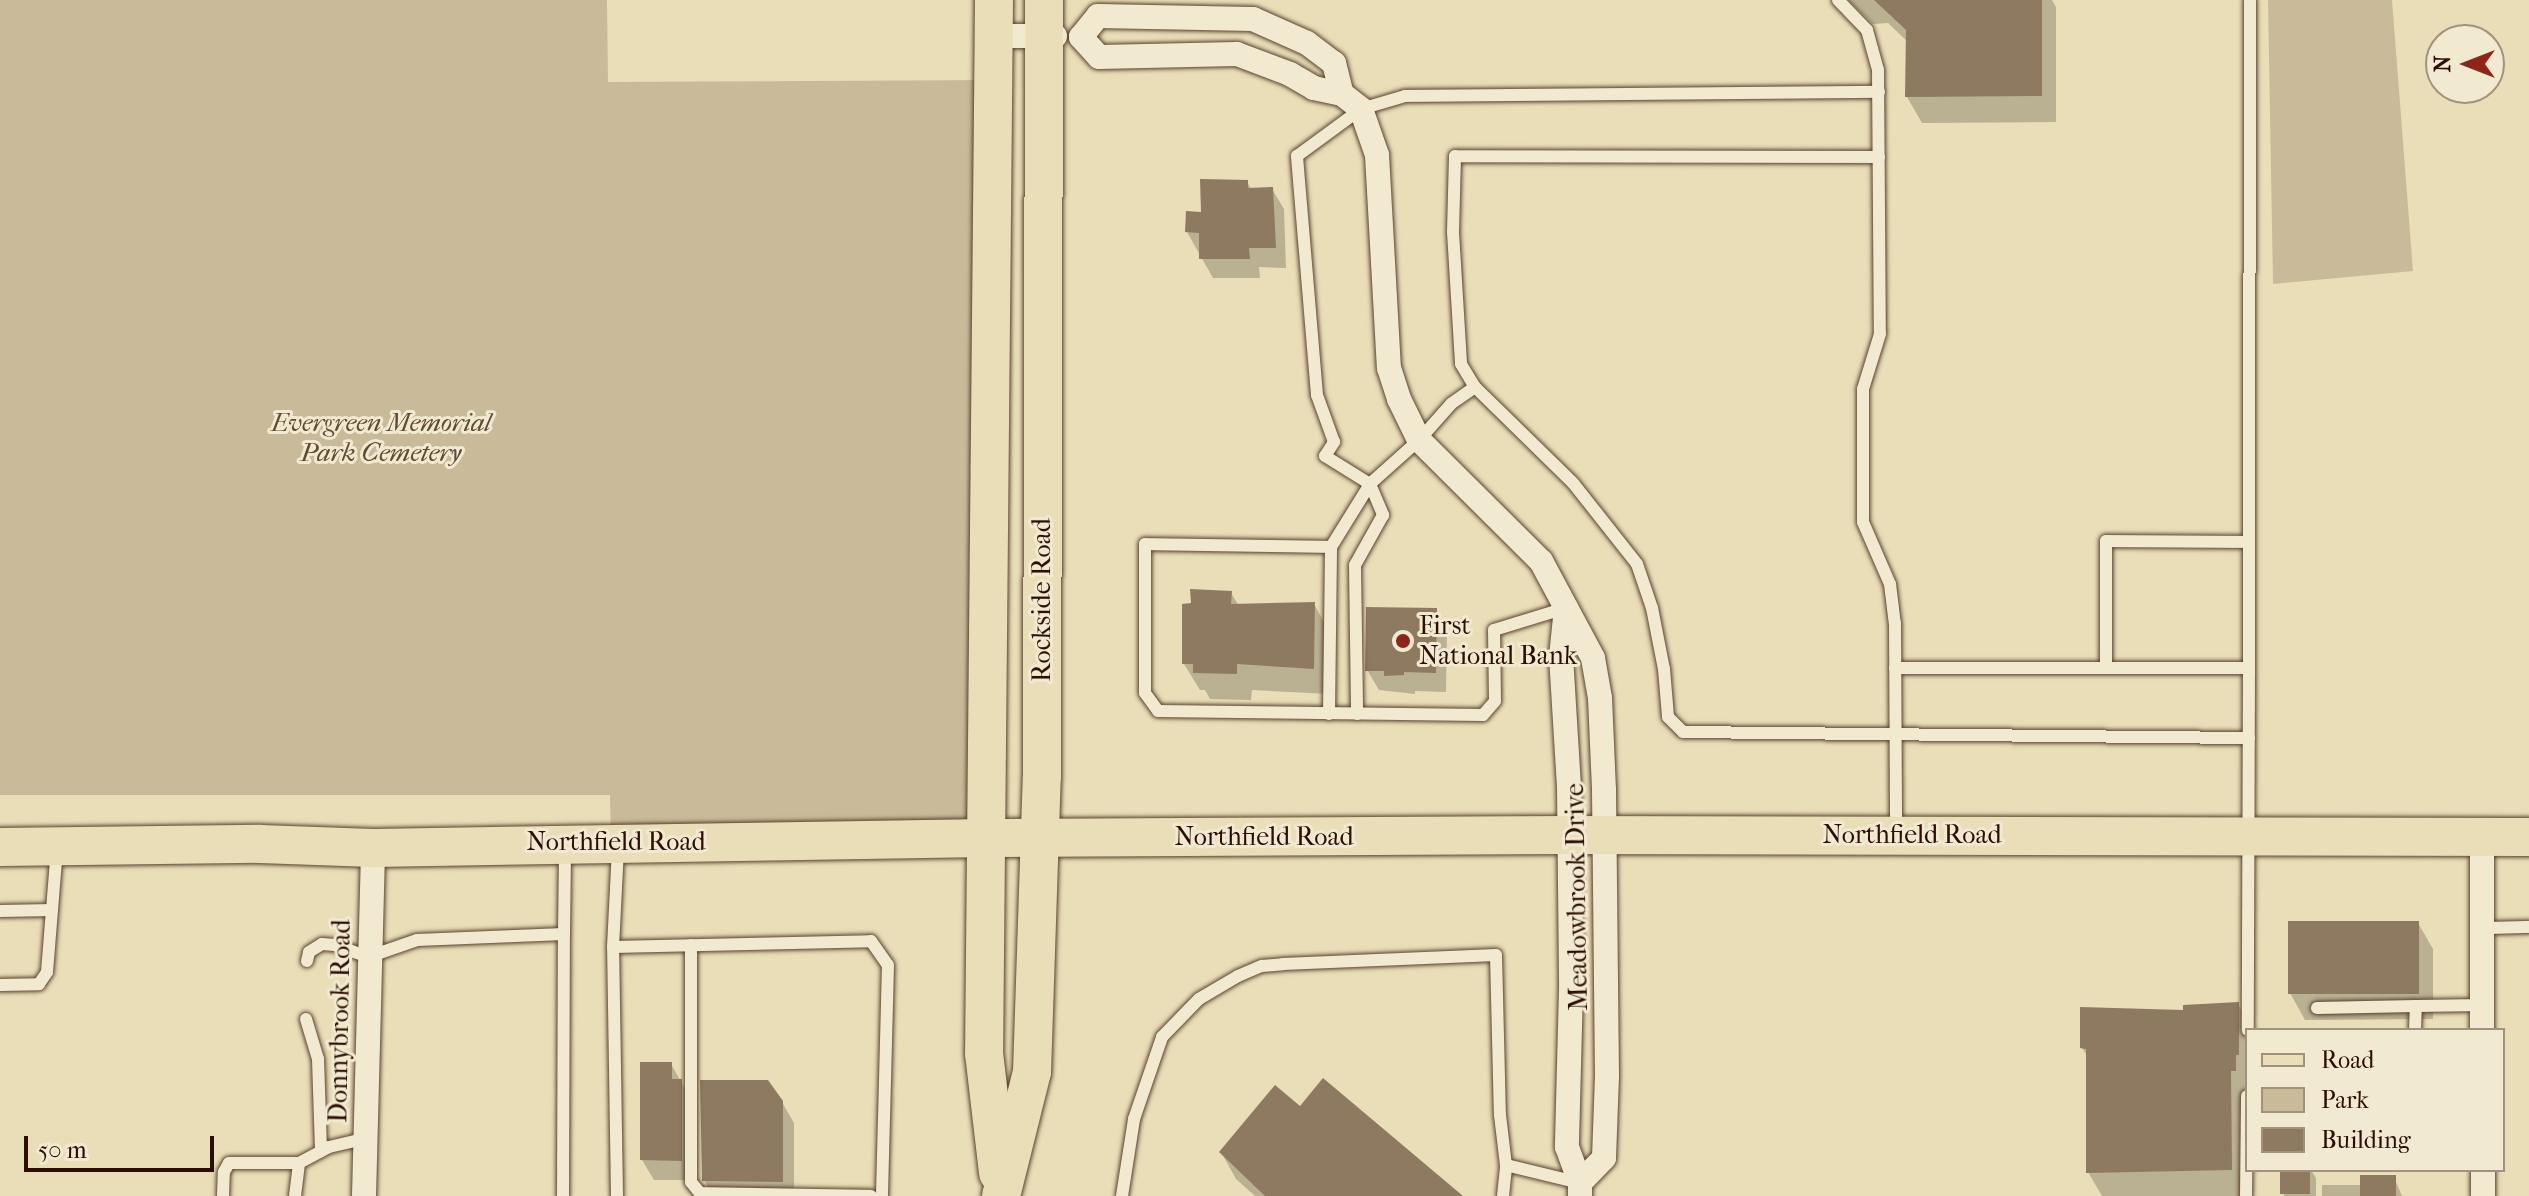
<!DOCTYPE html>
<style>
body{margin:0}
#map{position:relative;width:2529px;height:1196px;overflow:hidden;background:#e9deb8;font-family:"IM FELL French Canon",serif}
div>[style]{position:absolute}
.green>*{inset:0;background:#c9bb99}
.shadow>*{inset:0;background:#0003}
.building>*{inset:0;background:#8e7a60;transform-origin:0 0}
.roads{filter:drop-shadow(0 0 2px #5a422e) drop-shadow(0 0 2px #5a422e)}
.service>*{height:12px;margin:-6px;padding:0 6px;transform-origin:6px;border-radius:6px;background:#f1ead1}
.minor>*{height:24px;margin:-12px;padding:0 12px;transform-origin:12px;border-radius:12px;background:#f1ead1}
.primary>*{height:38px;margin:-19px;padding:0 19px;transform-origin:19px;border-radius:19px;background:#e9deb8}
.dots>*{width:22px;height:22px;translate:-50% -50%;box-sizing:border-box;border:4px solid #f1ead1;border-radius:50%}
span{translate:-50% -50%;white-space:nowrap;text-align:center;line-height:1.15;-webkit-text-stroke:6px #f1ead1;paint-order:stroke}
.park-label{font-size:26px;color:#624b36;font-style:italic}
.street-label{font-size:26px;color:#2b0e00}
.poi-label{font-size:26px;color:#2b0e00}
.left{translate:0 -50%;text-align:left}
.legend{position:absolute;left:2245px;top:1028px;width:260px;height:144px;box-sizing:border-box;background:#f1ead1;border:2px solid #a2927d;margin:0;padding:10px 14px;list-style:none;font-size:24px;color:#2b0e00}
.legend li{display:flex;align-items:center;gap:16px;height:40px}
.legend b{width:40px;border:2px solid #a2927d}
.north{position:absolute;left:2425px;top:24px;width:80px;height:80px;box-sizing:border-box;background:#f1ead1;border:2px solid #a2927d;border-radius:50%;rotate:270deg;font-size:22px;font-weight:700;line-height:32px;text-align:center;color:#2b0e00}
.north::after{content:'';display:block;margin:auto;width:28px;height:36px;background:#8f2418;clip-path:polygon(50% 0,100% 100%,50% 72%,0 100%)}
.scale{position:absolute;left:24px;top:1136px;width:190px;height:36px;box-sizing:border-box;border:4px solid #2b0e00;border-top:0;padding-left:10px;font-size:24px;line-height:28px;white-space:nowrap;color:#2b0e00;-webkit-text-stroke:6px #f1ead1;paint-order:stroke}
</style>
<div id="map">
<div class="green">
<div style="clip-path:polygon(0 0,607px 0,608px 82px,993px 80px,988px 838px,611px 844px,610px 795px,0 795px)"></div>
<div style="clip-path:polygon(2268px 0,2392px 0,2413px 271px,2273px 284px)"></div>
</div>
<div class="shadow">
<div style="clip-path:polygon(1848px 0,2052px 0,2056px 7px,2056px 122px,1922px 123px,1907px 97px,1908px 42px,1888px 23px,1873px 24px)"></div>
<div style="clip-path:polygon(1247px 182px,1252px 190px,1272px 189px,1284px 209px,1286px 268px,1259px 267px,1260px 278px,1213px 278px,1187px 232px,1203px 214px)"></div>
<div style="clip-path:polygon(1231px 593px,1239px 606px,1314px 604px,1329px 631px,1329px 694px,1252px 690px,1251px 700px,1210px 699px,1205px 690px,1200px 690px,1184px 664px)"></div>
<div style="clip-path:polygon(1436px 610px,1447px 630px,1446px 692px,1415px 691px,1415px 694px,1379px 690px,1367px 670px)"></div>
<div style="clip-path:polygon(2418px 923px,2433px 949px,2433px 1019px,2305px 1020px,2290px 993px)"></div>
<div style="clip-path:polygon(2238px 1004px,2253px 1030px,2247px 1030px,2246px 1196px,2102px 1196px,2088px 1172px,2088px 1057px,2082px 1048px,2186px 1012px)"></div>
<div style="clip-path:polygon(671px 1064px,692px 1101px,692px 1180px,654px 1180px,642px 1160px)"></div>
<div style="clip-path:polygon(782px 1102px,794px 1123px,794px 1196px,713px 1196px,704px 1180px)"></div>
<div style="clip-path:polygon(1300px 1109px,1460px 1196px,1255px 1196px,1236px 1179px,1221px 1152px)"></div>
<div style="clip-path:polygon(2282px 1170px,2311px 1170px,2316px 1178px,2316px 1196px,2284px 1196px)"></div>
<div style="clip-path:polygon(2394px 1177px,2402px 1196px,2322px 1196px,2322px 1185px,2362px 1185px)"></div>
</div>
<div class="building">
<div style="clip-path:polygon(1874px 0,2042px 0,2042px 96px,1905px 97px,1906px 30px)"></div>
<div style="clip-path:polygon(1200px 179px,1248px 180px,1248px 188px,1273px 187px,1276px 248px,1249px 248px,1250px 259px,1199px 259px,1199px 233px,1185px 232px,1186px 211px,1201px 212px)"></div>
<div style="clip-path:polygon(1190px 589px,1232px 591px,1231px 604px,1315px 602px,1314px 669px,1237px 664px,1237px 674px,1193px 673px,1193px 664px,1182px 664px,1182px 604px,1191px 603px)"></div>
<div style="clip-path:polygon(1366px 607px,1437px 608px,1436px 673px,1404px 672px,1404px 675px,1384px 676px,1384px 671px,1365px 671px)"></div>
<div style="left:2288px;top:921px;width:131px;height:73px"></div>
<div style="clip-path:polygon(2239px 1002px,2239px 1055px,2236px 1055px,2236px 1071px,2231px 1071px,2232px 1170px,2086px 1173px,2086px 1049px,2080px 1048px,2080px 1007px,2183px 1010px,2183px 1005px)"></div>
<div style="clip-path:polygon(640px 1062px,672px 1062px,672px 1079px,682px 1079px,682px 1161px,640px 1160px)"></div>
<div style="clip-path:polygon(1323px 1078px,1463px 1196px,1265px 1196px,1219px 1152px,1275px 1085px,1300px 1106px)"></div>
<div style="clip-path:polygon(700px 1080px,768px 1080px,783px 1101px,783px 1182px,702px 1181px)"></div>
<div style="left:2280px;top:1170px;width:30px;height:24px"></div>
<div style="left:2396px;top:1175px;width:21px;height:36px;rotate:90deg"></div>
</div>
<div class="roads">
<div class="service">
<div style="left:1838px;top:0;width:42px;rotate:46deg"></div>
<div style="left:1867px;top:30px;width:41px;rotate:74.6deg"></div>
<div style="left:1878px;top:70px;width:264px;rotate:89.6deg"></div>
<div style="left:1880px;top:334px;width:58px;rotate:107.2deg"></div>
<div style="left:1863px;top:389px;width:133px;rotate:90deg"></div>
<div style="left:1863px;top:522px;width:68px;rotate:66.5deg"></div>
<div style="left:1890px;top:584px;width:39px;rotate:83deg"></div>
<div style="left:1895px;top:623px;width:207px;rotate:89.7deg"></div>
<div style="left:1879px;top:157px;width:424px;rotate:-179.9deg"></div>
<div style="left:1455px;top:156px;width:76px;rotate:91.5deg"></div>
<div style="left:1453px;top:232px;width:132px;rotate:86.5deg"></div>
<div style="left:1461px;top:364px;width:27px;rotate:59deg"></div>
<div style="left:1475px;top:387px;width:137px;rotate:44.4deg"></div>
<div style="left:1573px;top:483px;width:103px;rotate:51.7deg"></div>
<div style="left:1637px;top:564px;width:46px;rotate:71.2deg"></div>
<div style="left:1652px;top:608px;width:62px;rotate:78.9deg"></div>
<div style="left:1664px;top:669px;width:48px;rotate:85.2deg"></div>
<div style="left:1668px;top:717px;width:21px;rotate:45deg"></div>
<div style="left:1683px;top:732px;width:566px;rotate:0.61deg"></div>
<div style="left:1475px;top:387px;width:29px;rotate:145deg"></div>
<div style="left:1451px;top:404px;width:48px;rotate:131.6deg"></div>
<div style="left:1419px;top:440px;width:66px;rotate:138.1deg"></div>
<div style="left:1370px;top:484px;width:53px;rotate:-148.1deg"></div>
<div style="left:1325px;top:456px;width:17px;rotate:-57deg"></div>
<div style="left:1334px;top:442px;width:50px;rotate:-109.9deg"></div>
<div style="left:1317px;top:395px;width:240px;rotate:-94.8deg"></div>
<div style="left:1297px;top:156px;width:79px;rotate:-36.3deg"></div>
<div style="left:1361px;top:109px;width:46px;rotate:-16.5deg"></div>
<div style="left:1405px;top:96px;width:474px;rotate:-0.5deg"></div>
<div style="left:2249px;top:542px;width:542px;rotate:-89.89deg"></div>
<div style="left:1331px;top:547px;width:186px;rotate:-179.1deg"></div>
<div style="left:1145px;top:544px;width:149px;rotate:90deg"></div>
<div style="left:1145px;top:693px;width:22px;rotate:54deg"></div>
<div style="left:1158px;top:711px;width:325px;rotate:0.7deg"></div>
<div style="left:1483px;top:715px;width:18px;rotate:-49deg"></div>
<div style="left:1495px;top:701px;width:71px;rotate:-90.8deg"></div>
<div style="left:1494px;top:630px;width:75px;rotate:-17deg"></div>
<div style="left:1895px;top:668px;width:354px"></div>
<div style="left:2249px;top:668px;width:362px;rotate:90.2deg"></div>
<div style="left:2106px;top:668px;width:127px;rotate:-90deg"></div>
<div style="left:2106px;top:541px;width:143px;rotate:0.4deg"></div>
<div style="left:2249px;top:542px;width:126px;rotate:90deg"></div>
<div style="left:1329px;top:714px;width:167px;rotate:-89.3deg"></div>
<div style="left:1331px;top:547px;width:74px;rotate:-58.2deg"></div>
<div style="left:1370px;top:484px;width:34px;rotate:67deg"></div>
<div style="left:1383px;top:515px;width:57px;rotate:119.2deg"></div>
<div style="left:1355px;top:565px;width:149px;rotate:89.2deg"></div>
<div style="left:0;top:911px;width:52px;rotate:-1.1deg"></div>
<div style="left:2484px;top:928px;width:45px;rotate:-1.3deg"></div>
<div style="left:691px;top:945px;width:237px;rotate:90deg"></div>
<div style="left:691px;top:1182px;width:14px;rotate:51deg"></div>
<div style="left:700px;top:1193px;width:171px;rotate:1deg"></div>
<div style="left:613px;top:947px;width:258px;rotate:-1.3deg"></div>
<div style="left:871px;top:941px;width:29px;rotate:55deg"></div>
<div style="left:888px;top:965px;width:231px;rotate:91.5deg"></div>
<div style="left:307px;top:961px;width:9px;rotate:-77deg"></div>
<div style="left:309px;top:952px;width:15px;rotate:-32deg"></div>
<div style="left:322px;top:944px;width:13px;rotate:4deg"></div>
<div style="left:335px;top:945px;width:35px;rotate:20deg"></div>
<div style="left:368px;top:957px;width:52px;rotate:-19.1deg"></div>
<div style="left:417px;top:940px;width:147px;rotate:-2.3deg"></div>
<div style="left:564px;top:934px;width:83px;rotate:-89.3deg"></div>
<div style="left:0;top:985px;width:39px;rotate:-1deg"></div>
<div style="left:39px;top:984px;width:14px;rotate:-56deg"></div>
<div style="left:47px;top:972px;width:123px;rotate:-85.4deg"></div>
<div style="left:2317px;top:1008px;width:99px;rotate:-1.2deg"></div>
<div style="left:306px;top:1019px;width:42px;rotate:73.3deg"></div>
<div style="left:318px;top:1059px;width:92px;rotate:88.1deg"></div>
<div style="left:2415px;top:1030px;width:24px;rotate:-88deg"></div>
<div style="left:2416px;top:1006px;width:66px;rotate:-0.9deg"></div>
<div style="left:223px;top:1196px;width:24px;rotate:-88deg"></div>
<div style="left:224px;top:1172px;width:10px;rotate:-61deg"></div>
<div style="left:229px;top:1163px;width:70px"></div>
<div style="left:299px;top:1163px;width:34px;rotate:-28deg"></div>
<div style="left:329px;top:1147px;width:37px;rotate:-13deg"></div>
<div style="left:295px;top:1196px;width:33px;rotate:-83deg"></div>
<div style="left:563px;top:1196px;width:262px;rotate:-89.8deg"></div>
<div style="left:617px;top:1196px;width:249px;rotate:-90.9deg"></div>
<div style="left:613px;top:947px;width:100px;rotate:-87.1deg"></div>
<div style="left:1122px;top:1196px;width:78px;rotate:-81.1deg"></div>
<div style="left:1134px;top:1119px;width:87px;rotate:-71.1deg"></div>
<div style="left:1162px;top:1037px;width:53px;rotate:-45.8deg"></div>
<div style="left:1199px;top:999px;width:45px;rotate:-30.5deg"></div>
<div style="left:1238px;top:976px;width:26px;rotate:-23deg"></div>
<div style="left:1262px;top:966px;width:21px;rotate:-5deg"></div>
<div style="left:1283px;top:964px;width:213px;rotate:-2.4deg"></div>
<div style="left:1496px;top:955px;width:160px;rotate:88.6deg"></div>
<div style="left:1500px;top:1115px;width:50px;rotate:83.2deg"></div>
<div style="left:1503px;top:1196px;width:31px;rotate:-84deg"></div>
<div style="left:1506px;top:1165px;width:76px;rotate:13.7deg"></div>
<div style="left:2246px;top:1196px;width:100px;rotate:-89.4deg"></div>
</div>
<div class="minor">
<div style="left:1098px;top:16px;width:155px;rotate:1.1deg"></div>
<div style="left:1253px;top:19px;width:59px;rotate:24deg"></div>
<div style="left:1307px;top:43px;width:34px;rotate:37deg"></div>
<div style="left:1334px;top:63px;width:32px;rotate:76deg"></div>
<div style="left:1342px;top:94px;width:29px;rotate:-168deg"></div>
<div style="left:1314px;top:88px;width:28px;rotate:-150deg"></div>
<div style="left:1290px;top:74px;width:57px;rotate:-159.3deg"></div>
<div style="left:1237px;top:54px;width:138px;rotate:178.8deg"></div>
<div style="left:1099px;top:57px;width:27px;rotate:-132deg"></div>
<div style="left:1081px;top:37px;width:27px;rotate:-51deg"></div>
<div style="left:994px;top:36px;width:61px"></div>
<div style="left:1342px;top:94px;width:24px;rotate:38deg"></div>
<div style="left:1361px;top:109px;width:49px;rotate:70.8deg"></div>
<div style="left:1377px;top:155px;width:213px;rotate:86.8deg"></div>
<div style="left:1389px;top:368px;width:33px;rotate:72deg"></div>
<div style="left:1399px;top:399px;width:46px;rotate:64deg"></div>
<div style="left:1419px;top:440px;width:172px;rotate:44.8deg"></div>
<div style="left:1541px;top:561px;width:110px;rotate:61.8deg"></div>
<div style="left:1593px;top:658px;width:41px;rotate:80.1deg"></div>
<div style="left:1600px;top:698px;width:92px;rotate:87.5deg"></div>
<div style="left:1604px;top:790px;width:286px;rotate:89.4deg"></div>
<div style="left:1607px;top:1076px;width:82px;rotate:92.1deg"></div>
<div style="left:1604px;top:1158px;width:35px;rotate:134deg"></div>
<div style="left:1566px;top:608px;width:48px;rotate:95.9deg"></div>
<div style="left:1561px;top:656px;width:131px;rotate:86.5deg"></div>
<div style="left:1569px;top:787px;width:202px;rotate:89.4deg"></div>
<div style="left:1571px;top:989px;width:158px;rotate:91.5deg"></div>
<div style="left:1567px;top:1147px;width:38px;rotate:70deg"></div>
<div style="left:1580px;top:1183px;width:13px;rotate:90deg"></div>
<div style="left:2482px;top:837px;width:193px;rotate:90deg"></div>
<div style="left:2483px;top:1170px;width:26px;rotate:90deg"></div>
<div style="left:364px;top:1196px;width:348px;rotate:-88.5deg"></div>
</div>
<div class="primary">
<div style="left:994px;top:0;width:1053px;rotate:90.54deg"></div>
<div style="left:984px;top:1053px;width:121px;rotate:83.3deg"></div>
<div style="left:0;top:847px;width:260px;rotate:-0.7deg"></div>
<div style="left:260px;top:844px;width:113px;rotate:2deg"></div>
<div style="left:373px;top:848px;width:615px;rotate:-0.93deg"></div>
<div style="left:988px;top:838px;width:581px;rotate:-0.3deg"></div>
<div style="left:1569px;top:835px;width:960px;rotate:0.12deg"></div>
<div style="left:1001px;top:1196px;width:128px;rotate:-76deg"></div>
<div style="left:1032px;top:1072px;width:295px;rotate:-88.1deg"></div>
<div style="left:1042px;top:777px;width:777px;rotate:-89.85deg"></div>
</div>
</div>
<div class="dots">
<div style="left:1403px;top:641px;background:#8f2418"></div>
</div>
<div class="park-label">
<span style="left:381px;top:438px">Evergreen Memorial<br>Park Cemetery</span>
</div>
<div class="street-label">
<span style="left:1042px;top:600px;rotate:-90deg">Rockside Road</span>
<span style="left:1912px;top:835px">Northfield Road</span>
<span style="left:1264px;top:837px">Northfield Road</span>
<span style="left:616px;top:842px">Northfield Road</span>
<span style="left:1577px;top:897px;rotate:-91deg">Meadowbrook Drive</span>
<span style="left:340px;top:1021px;rotate:-89deg">Donnybrook Road</span>
</div>
<div class="poi-label">
<span class="left" style="left:1419px;top:641px">First<br>National Bank</span>
</div>
<ul class="legend">
<li><b style="height:10px;background:#e9deb8"></b>Road</li>
<li><b style="height:22px;background:#c9bb99"></b>Park</li>
<li><b style="height:22px;background:#8e7a60"></b>Building</li>
</ul>
<div class="north">N</div>
<div class="scale">50 m</div>
</div>
